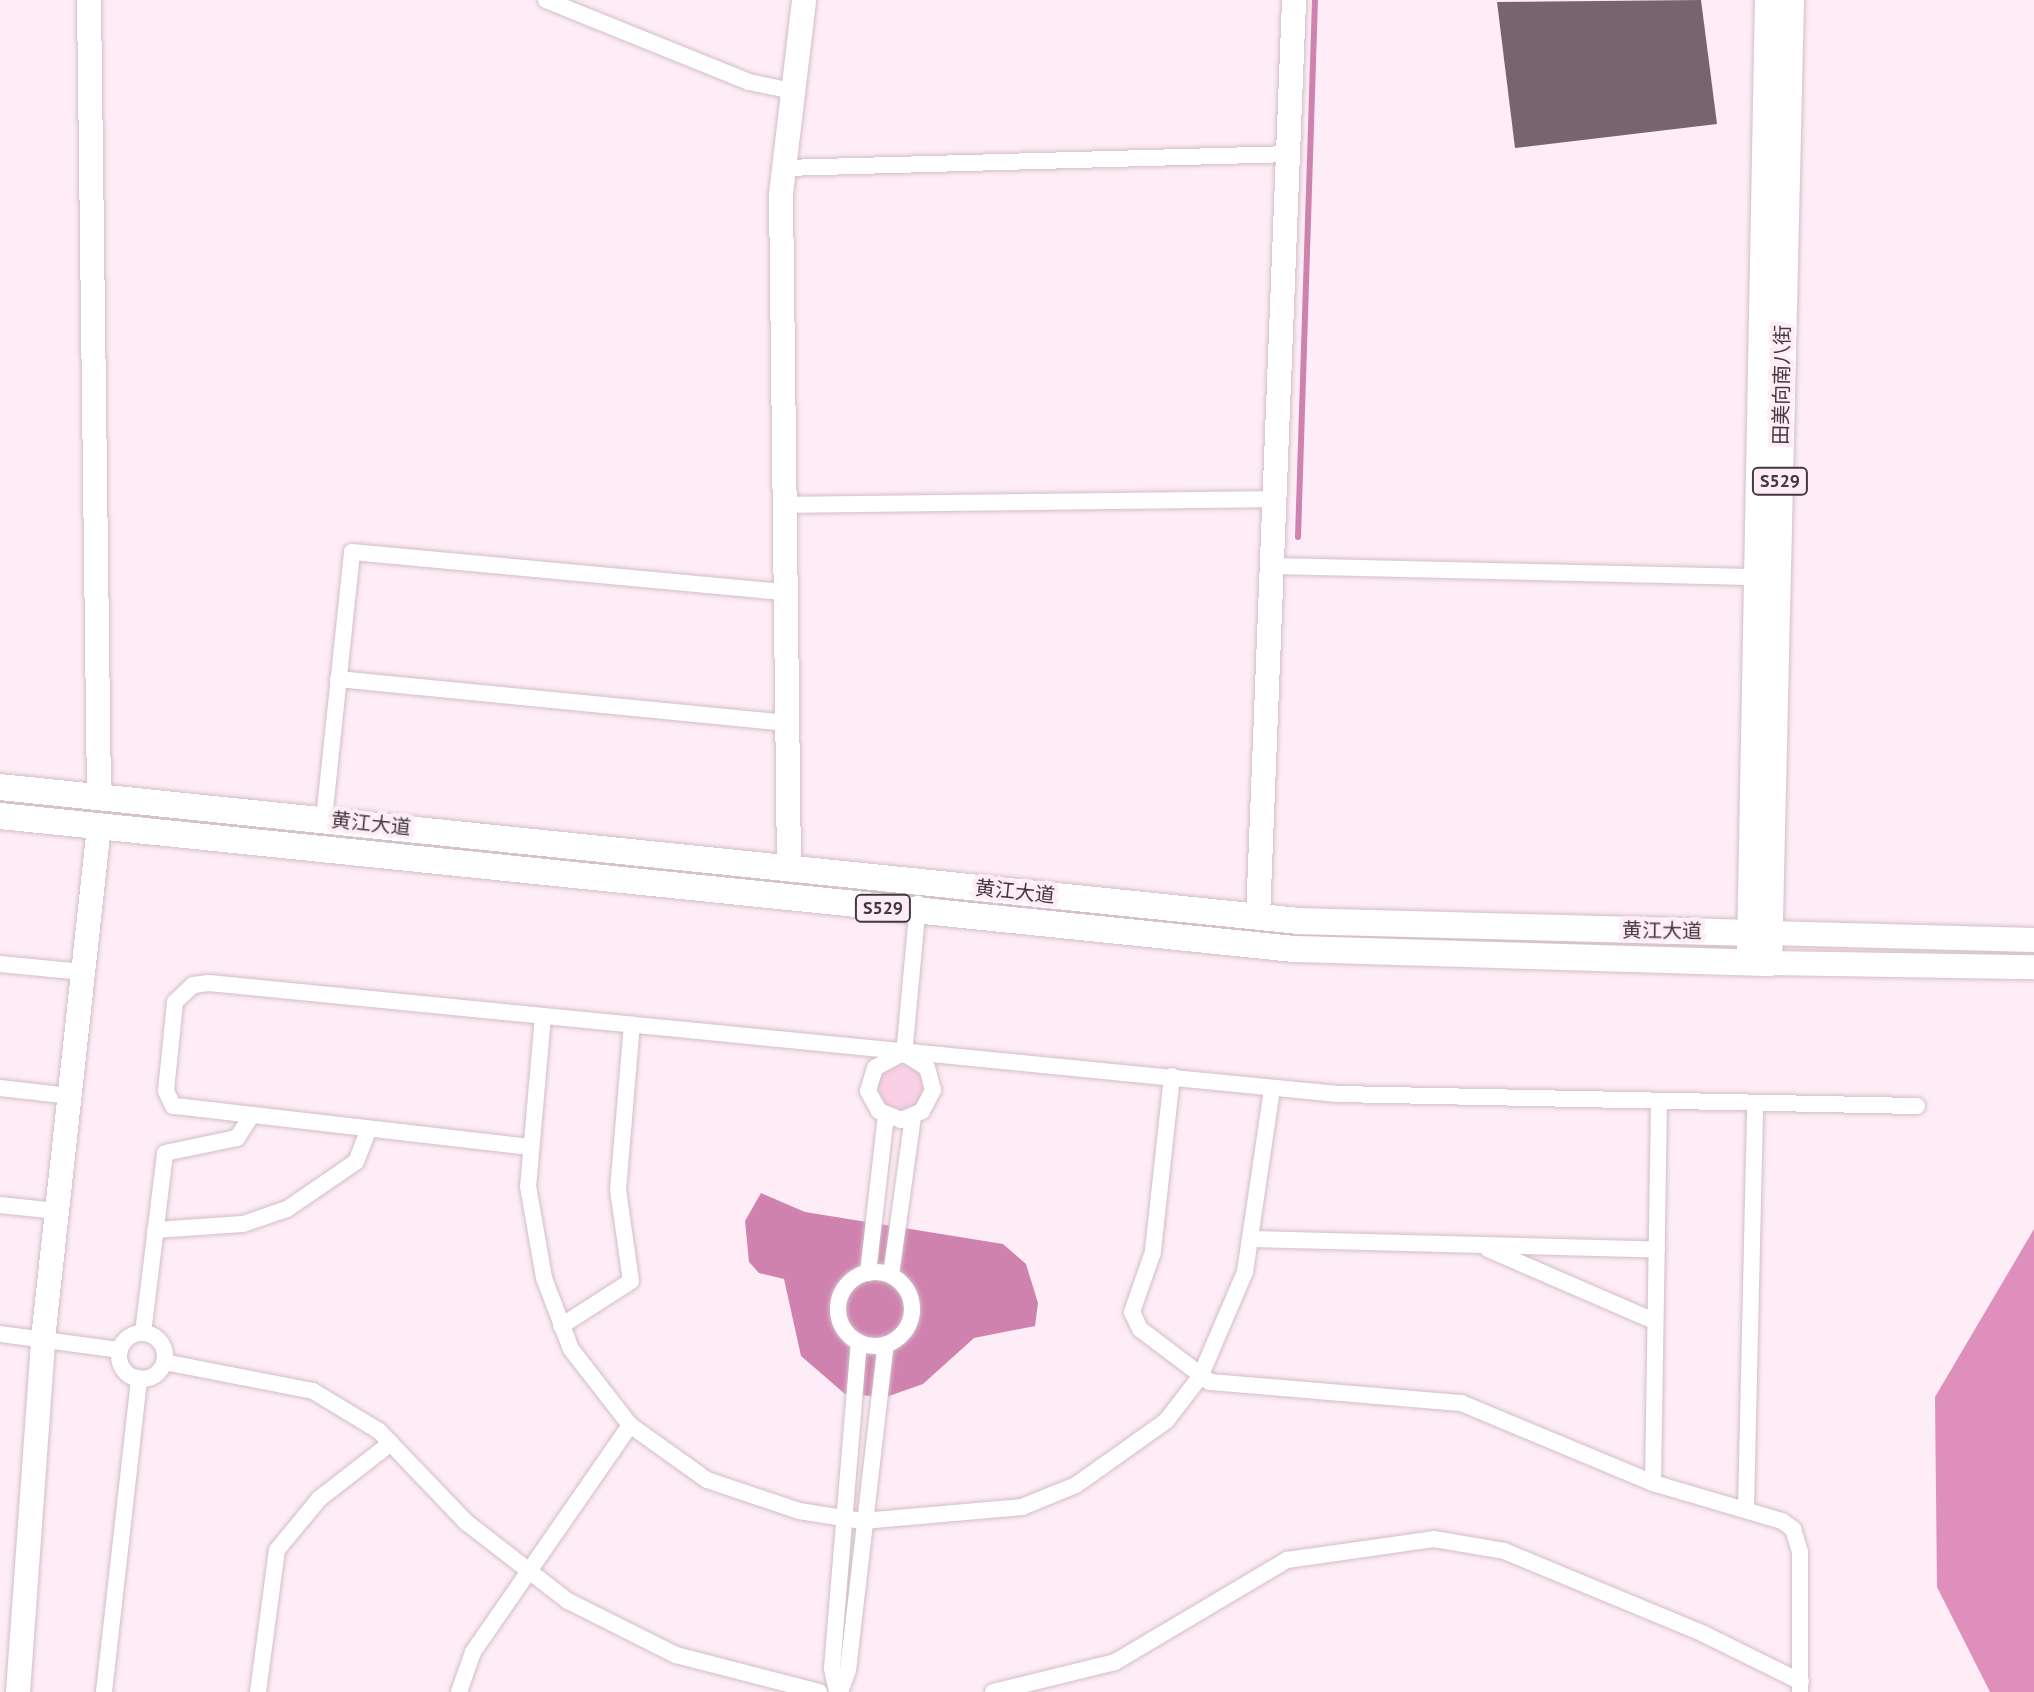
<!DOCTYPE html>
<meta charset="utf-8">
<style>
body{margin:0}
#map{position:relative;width:2034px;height:1692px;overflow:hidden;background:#feedf6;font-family:"PT Sans","Noto Sans SC",sans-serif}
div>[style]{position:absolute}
.green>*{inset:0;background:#fbd0e7}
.round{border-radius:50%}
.forest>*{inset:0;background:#de8fbc}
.water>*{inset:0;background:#d082af}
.stream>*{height:6px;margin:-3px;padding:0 3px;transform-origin:3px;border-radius:3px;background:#d082af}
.building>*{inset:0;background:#77646e}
.roads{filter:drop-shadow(0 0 2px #d2bec8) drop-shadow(0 0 2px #d2bec8)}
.street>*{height:16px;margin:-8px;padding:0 8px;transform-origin:8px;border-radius:8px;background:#fff}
.street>.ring{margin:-8px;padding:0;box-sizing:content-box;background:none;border:16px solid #fff;border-radius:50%}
.secondary>*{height:24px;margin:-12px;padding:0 12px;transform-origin:12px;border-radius:12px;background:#fff}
.primary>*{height:26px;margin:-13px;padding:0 13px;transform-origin:13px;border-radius:13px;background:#fff}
span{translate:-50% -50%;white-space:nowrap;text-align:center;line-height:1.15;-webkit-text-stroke:8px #feedf6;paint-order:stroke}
.shield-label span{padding:2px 6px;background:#feedf6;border:2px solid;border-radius:6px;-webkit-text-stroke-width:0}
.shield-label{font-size:18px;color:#42393e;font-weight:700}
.street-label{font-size:20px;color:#42393e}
</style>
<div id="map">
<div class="green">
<div class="round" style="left:878px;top:1065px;width:46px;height:46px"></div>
</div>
<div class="forest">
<div style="clip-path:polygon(2034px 1229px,2034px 1692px,1990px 1692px,1937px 1587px,1935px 1397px)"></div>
</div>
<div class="water">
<div style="clip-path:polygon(761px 1193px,805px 1212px,1003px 1244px,1026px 1264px,1038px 1303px,1035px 1326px,974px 1338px,923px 1384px,886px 1397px,845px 1394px,801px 1356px,784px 1279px,759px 1273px,749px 1262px,745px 1221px)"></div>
</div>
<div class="stream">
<div style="left:1298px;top:537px;width:537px;rotate:-88.19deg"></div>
</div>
<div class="building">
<div style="clip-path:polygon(1701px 0,1717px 124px,1515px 148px,1497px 2px)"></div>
</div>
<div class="roads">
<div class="street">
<div style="left:546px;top:0;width:219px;rotate:22deg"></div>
<div style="left:749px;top:82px;width:44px;rotate:11.8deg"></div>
<div style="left:784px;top:168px;width:506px;rotate:-1.58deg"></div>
<div style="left:783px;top:505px;width:491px;rotate:-0.7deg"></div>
<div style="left:1271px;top:566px;width:494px;rotate:1.3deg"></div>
<div style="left:338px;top:679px;width:451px;rotate:5.6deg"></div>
<div style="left:324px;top:819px;width:268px;rotate:-84deg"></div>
<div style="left:352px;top:552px;width:435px;rotate:5.3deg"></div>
<div style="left:0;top:964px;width:83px;rotate:5.5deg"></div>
<div style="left:543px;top:1016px;width:171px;rotate:95deg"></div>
<div style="left:528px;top:1186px;width:93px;rotate:80.1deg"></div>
<div style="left:544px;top:1278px;width:76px;rotate:69.2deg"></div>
<div style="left:571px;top:1349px;width:96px;rotate:52.2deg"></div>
<div style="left:630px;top:1425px;width:95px;rotate:35.5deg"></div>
<div style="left:707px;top:1480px;width:97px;rotate:18.6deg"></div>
<div style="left:799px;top:1511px;width:65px;rotate:8.9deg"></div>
<div style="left:863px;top:1521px;width:160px;rotate:-5deg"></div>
<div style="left:1022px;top:1507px;width:58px;rotate:-22.2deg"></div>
<div style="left:1076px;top:1485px;width:110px;rotate:-35.4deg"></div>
<div style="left:1166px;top:1421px;width:56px;rotate:-52.3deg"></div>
<div style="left:1200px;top:1377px;width:114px;rotate:-66.8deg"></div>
<div style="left:1245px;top:1272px;width:185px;rotate:-81.6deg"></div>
<div style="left:899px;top:1055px;width:27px;rotate:152deg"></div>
<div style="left:875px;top:1068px;width:24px;rotate:107deg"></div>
<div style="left:868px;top:1091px;width:23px;rotate:61deg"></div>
<div style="left:879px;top:1111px;width:24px;rotate:22deg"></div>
<div style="left:901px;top:1120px;width:23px;rotate:-23deg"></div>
<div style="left:922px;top:1111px;width:24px;rotate:-62deg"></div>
<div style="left:933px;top:1090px;width:23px;rotate:-105deg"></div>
<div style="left:927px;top:1068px;width:24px;rotate:-147deg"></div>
<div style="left:904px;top:1055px;width:152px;rotate:-84.7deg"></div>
<div style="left:1172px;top:1076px;width:177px;rotate:96.2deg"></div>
<div style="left:1153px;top:1252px;width:64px;rotate:109.3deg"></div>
<div style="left:1132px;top:1312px;width:19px;rotate:65deg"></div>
<div style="left:1140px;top:1329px;width:88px;rotate:37.1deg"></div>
<div style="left:1210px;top:1382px;width:252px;rotate:4.8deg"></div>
<div style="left:1461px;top:1403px;width:208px;rotate:22.6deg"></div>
<div style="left:1653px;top:1483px;width:134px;rotate:16.4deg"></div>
<div style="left:1782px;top:1521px;width:14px;rotate:36deg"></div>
<div style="left:1793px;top:1529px;width:24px;rotate:73deg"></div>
<div style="left:1800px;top:1552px;width:140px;rotate:90deg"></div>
<div style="left:0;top:1088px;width:70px;rotate:6.5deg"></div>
<div style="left:530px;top:1147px;width:359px;rotate:-173.4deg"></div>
<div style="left:173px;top:1106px;width:17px;rotate:-115deg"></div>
<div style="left:166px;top:1091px;width:89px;rotate:-84.2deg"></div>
<div style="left:175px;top:1002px;width:25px;rotate:-43deg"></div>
<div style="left:193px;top:985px;width:16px;rotate:-7deg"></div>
<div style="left:209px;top:983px;width:1134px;rotate:5.62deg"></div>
<div style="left:1338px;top:1094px;width:579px;rotate:1.19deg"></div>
<div style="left:0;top:1205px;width:57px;rotate:6deg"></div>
<div style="left:155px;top:1230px;width:88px;rotate:-3.9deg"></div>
<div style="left:243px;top:1224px;width:46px;rotate:-18.8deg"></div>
<div style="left:287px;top:1209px;width:83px;rotate:-34.3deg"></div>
<div style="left:356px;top:1162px;width:34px;rotate:-69deg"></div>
<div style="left:1250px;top:1239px;width:407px;rotate:1.5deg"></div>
<div style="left:1488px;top:1249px;width:181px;rotate:23.4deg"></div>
<div class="ring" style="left:838px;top:1272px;width:58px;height:58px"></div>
<div style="left:868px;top:1273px;width:158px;rotate:-83.5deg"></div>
<div style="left:891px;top:1275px;width:160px;rotate:-82.1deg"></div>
<div style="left:561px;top:1326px;width:83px;rotate:-32.7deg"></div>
<div style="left:631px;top:1281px;width:92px;rotate:-98.1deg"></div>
<div style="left:618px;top:1190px;width:166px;rotate:-85.2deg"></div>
<div style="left:143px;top:1333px;width:181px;rotate:-83deg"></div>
<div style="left:165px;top:1153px;width:74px;rotate:-11.8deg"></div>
<div style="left:237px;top:1138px;width:24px;rotate:-57deg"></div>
<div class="ring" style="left:119px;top:1333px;width:30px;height:30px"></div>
<div style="left:0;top:1334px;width:121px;rotate:7.6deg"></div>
<div style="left:164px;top:1362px;width:152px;rotate:11deg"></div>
<div style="left:313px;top:1391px;width:77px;rotate:31.2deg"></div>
<div style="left:379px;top:1431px;width:126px;rotate:46.3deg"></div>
<div style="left:466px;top:1522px;width:129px;rotate:37.8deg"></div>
<div style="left:568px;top:1601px;width:121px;rotate:26.6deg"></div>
<div style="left:676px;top:1655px;width:148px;rotate:14.5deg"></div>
<div style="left:1653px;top:1483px;width:382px;rotate:-89.1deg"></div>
<div style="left:1746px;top:1508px;width:405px;rotate:-88.7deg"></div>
<div style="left:104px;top:1692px;width:316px;rotate:-83.6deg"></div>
<div style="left:258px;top:1692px;width:143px;rotate:-82.4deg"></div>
<div style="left:277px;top:1550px;width:66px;rotate:-50.5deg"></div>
<div style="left:319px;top:1499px;width:91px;rotate:-37.9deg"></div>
<div style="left:459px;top:1692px;width:42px;rotate:-70.7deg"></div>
<div style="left:473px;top:1652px;width:276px;rotate:-55.3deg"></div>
<div style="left:837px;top:1692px;width:24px;rotate:-102deg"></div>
<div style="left:832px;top:1669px;width:328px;rotate:-85.3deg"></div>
<div style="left:840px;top:1692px;width:23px;rotate:-70deg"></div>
<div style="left:848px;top:1670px;width:328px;rotate:-83.4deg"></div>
<div style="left:993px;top:1692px;width:126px;rotate:-13.8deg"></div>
<div style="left:1115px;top:1662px;width:200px;rotate:-30.7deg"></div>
<div style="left:1287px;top:1560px;width:148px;rotate:-8.1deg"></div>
<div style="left:1434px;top:1539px;width:71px;rotate:9.7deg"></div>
<div style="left:1504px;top:1551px;width:217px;rotate:22.5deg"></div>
<div style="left:1704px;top:1634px;width:108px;rotate:26.3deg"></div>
</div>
<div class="secondary">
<div style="left:89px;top:0;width:797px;rotate:89.28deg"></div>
<div style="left:789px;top:868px;width:674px;rotate:-90.68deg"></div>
<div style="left:781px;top:194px;width:195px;rotate:-83.2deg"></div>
<div style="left:1258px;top:917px;width:918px;rotate:-87.75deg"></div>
<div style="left:1769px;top:933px;width:265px;rotate:1.5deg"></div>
<div style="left:1769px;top:963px;width:265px;rotate:0.9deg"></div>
<div style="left:18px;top:1692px;width:354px;rotate:-85.9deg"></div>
<div style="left:43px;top:1339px;width:515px;rotate:-83.76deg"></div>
</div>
<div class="primary">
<div style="left:0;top:787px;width:1305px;rotate:5.89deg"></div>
<div style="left:1298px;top:921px;width:471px;rotate:1.5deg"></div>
<div style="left:0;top:816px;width:1300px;rotate:5.87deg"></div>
<div style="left:1293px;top:949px;width:476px;rotate:1.7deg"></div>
<div style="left:1769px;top:963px;width:963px;rotate:-88.69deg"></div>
<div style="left:1750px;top:951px;width:951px;rotate:-88.92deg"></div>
</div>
</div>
<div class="shield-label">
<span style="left:1780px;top:481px">S529</span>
<span style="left:883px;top:908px">S529</span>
</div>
<div class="street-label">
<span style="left:1782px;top:385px;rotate:-89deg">田美向南八街</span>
<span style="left:371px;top:824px;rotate:6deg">黄江大道</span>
<span style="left:1015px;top:892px;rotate:6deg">黄江大道</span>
<span style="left:1662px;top:931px;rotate:1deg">黄江大道</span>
</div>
</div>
